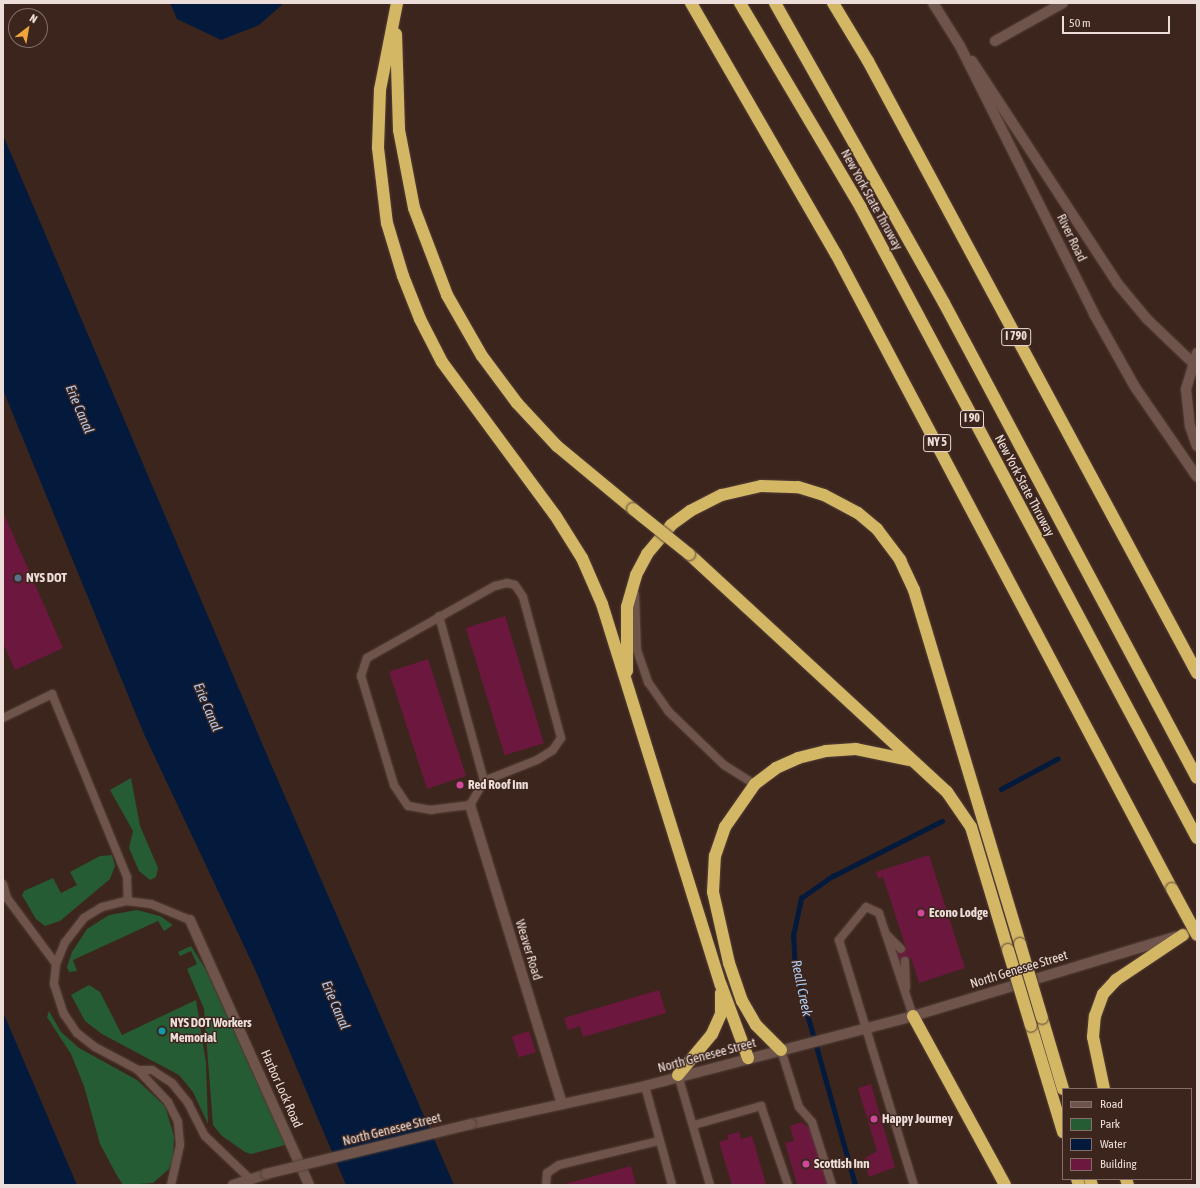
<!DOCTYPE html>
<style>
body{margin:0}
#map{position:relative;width:1200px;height:1188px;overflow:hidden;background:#3c251d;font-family:"Asap Condensed",sans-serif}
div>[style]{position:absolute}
.green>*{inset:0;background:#255c34}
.water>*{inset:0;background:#031a3d}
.stream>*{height:4.5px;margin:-2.25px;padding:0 2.25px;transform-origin:2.25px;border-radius:2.25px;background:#031a3d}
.building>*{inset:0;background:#6c183e;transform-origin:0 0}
.roads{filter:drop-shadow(0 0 1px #534038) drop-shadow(0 0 1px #534038)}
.service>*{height:8px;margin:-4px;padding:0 4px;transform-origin:4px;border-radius:4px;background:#6e544a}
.minor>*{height:10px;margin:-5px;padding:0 5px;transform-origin:5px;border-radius:5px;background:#6e544a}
.secondary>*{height:10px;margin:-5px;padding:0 5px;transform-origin:5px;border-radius:5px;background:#6e544a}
.motorway>*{height:12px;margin:-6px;padding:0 6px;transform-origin:6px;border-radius:6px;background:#d4b765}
.bridges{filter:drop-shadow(0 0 1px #534038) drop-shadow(0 0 1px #534038)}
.secondary-bridge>*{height:10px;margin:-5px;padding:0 5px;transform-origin:5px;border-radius:5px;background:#6e544a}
.motorway-bridge>*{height:12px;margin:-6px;padding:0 6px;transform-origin:6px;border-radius:6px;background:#d4b765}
.dots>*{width:11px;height:11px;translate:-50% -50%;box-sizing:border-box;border:2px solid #3c251d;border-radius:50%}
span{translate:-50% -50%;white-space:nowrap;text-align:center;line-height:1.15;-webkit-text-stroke:3px #3c251d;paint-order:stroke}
.shield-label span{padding:1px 3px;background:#3c251d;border:1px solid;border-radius:3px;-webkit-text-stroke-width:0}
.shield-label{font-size:12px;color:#edddd8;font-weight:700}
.street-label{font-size:13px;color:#edddd8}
.poi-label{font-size:13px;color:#edddd8;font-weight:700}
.left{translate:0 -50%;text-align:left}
.water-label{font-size:14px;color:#b1cbf1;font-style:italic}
.frame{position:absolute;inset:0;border:4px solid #edddd8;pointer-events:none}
.legend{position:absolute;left:1062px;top:1088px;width:130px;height:92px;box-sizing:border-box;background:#3c251d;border:1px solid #836f68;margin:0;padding:5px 7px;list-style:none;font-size:12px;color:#edddd8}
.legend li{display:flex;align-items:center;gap:8px;height:20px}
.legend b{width:20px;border:1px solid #836f68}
.north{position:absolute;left:8px;top:8px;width:40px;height:40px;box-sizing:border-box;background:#3c251d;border:1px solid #836f68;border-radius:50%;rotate:31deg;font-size:11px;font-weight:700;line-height:16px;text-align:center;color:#edddd8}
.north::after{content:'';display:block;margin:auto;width:14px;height:18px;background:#efa73d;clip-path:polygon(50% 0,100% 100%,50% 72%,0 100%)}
.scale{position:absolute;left:1062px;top:16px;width:108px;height:18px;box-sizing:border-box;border:2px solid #edddd8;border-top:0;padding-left:5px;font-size:12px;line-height:14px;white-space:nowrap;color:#edddd8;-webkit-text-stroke:3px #3c251d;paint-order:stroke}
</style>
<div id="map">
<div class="green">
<div style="clip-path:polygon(131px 778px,140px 826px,158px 868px,156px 877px,150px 880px,139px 871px,129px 848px,133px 831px,110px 790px)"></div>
<div style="clip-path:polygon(112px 855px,115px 866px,110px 879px,60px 921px,45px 926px,36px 919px,22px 895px,24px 891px,53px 878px,61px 893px,77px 885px,70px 872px,100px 856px)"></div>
<div style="clip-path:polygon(137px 910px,160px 916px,173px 925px,164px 931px,158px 921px,73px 960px,77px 971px,69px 972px,67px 967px,72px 952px,87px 929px,109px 915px)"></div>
<div style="clip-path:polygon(191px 946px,206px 970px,285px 1145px,251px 1154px,245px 1152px,222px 1136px,213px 1125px,204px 1009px,187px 969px,197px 964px,191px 951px,180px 956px,178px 952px)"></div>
<div style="clip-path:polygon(89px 985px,100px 992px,122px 1035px,196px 1000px,206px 1063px,208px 1124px,193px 1092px,179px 1075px,102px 1034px,85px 1021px,71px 995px)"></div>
<div style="clip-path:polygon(49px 1011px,61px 1032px,79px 1048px,137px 1080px,165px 1106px,174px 1136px,173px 1158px,169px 1169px,153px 1183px,123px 1185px,116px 1174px,100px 1144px,84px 1086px,71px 1054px,47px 1017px)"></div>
</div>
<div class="water">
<div style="clip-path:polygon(170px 3px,284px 3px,259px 25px,221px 40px,177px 19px)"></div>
<div style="clip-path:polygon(3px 135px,270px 762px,454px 1185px,346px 1185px,254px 967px,144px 734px,3px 390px)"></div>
<div style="clip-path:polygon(3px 1012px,65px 1157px,77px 1185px,3px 1185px)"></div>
</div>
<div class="stream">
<div style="left:1001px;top:789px;width:64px;rotate:-28.2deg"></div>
<div style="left:855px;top:1185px;width:222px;rotate:-105.7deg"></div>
<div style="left:795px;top:971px;width:35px;rotate:-93deg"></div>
<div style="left:793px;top:936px;width:39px;rotate:-78deg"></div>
<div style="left:801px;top:898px;width:39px;rotate:-35deg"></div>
<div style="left:833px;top:876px;width:122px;rotate:-26.8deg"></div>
</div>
<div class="building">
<div style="clip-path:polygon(3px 512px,63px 648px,15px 670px,3px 643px)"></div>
<div style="left:505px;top:616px;width:133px;height:41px;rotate:73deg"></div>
<div style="left:428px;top:659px;width:123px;height:41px;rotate:72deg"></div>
<div style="clip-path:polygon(929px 855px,965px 968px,919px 983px,911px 958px,897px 963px,894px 952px,906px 948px,883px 877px,878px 879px,876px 872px)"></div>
<div style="clip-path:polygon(659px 990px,666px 1013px,583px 1037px,580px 1026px,568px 1030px,564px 1018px)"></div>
<div style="left:529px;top:1031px;width:22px;height:18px;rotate:72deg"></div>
<div style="clip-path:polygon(871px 1084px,895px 1167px,869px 1177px,864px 1159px,877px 1151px,858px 1088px)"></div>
<div style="clip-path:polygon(802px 1122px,811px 1130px,828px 1185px,797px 1185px,785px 1143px,794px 1141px,790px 1126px)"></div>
<div style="clip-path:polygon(739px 1132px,741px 1139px,752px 1136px,766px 1184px,732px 1185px,719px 1142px,729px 1139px,727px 1135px)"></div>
<div style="clip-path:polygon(631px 1166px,636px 1185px,561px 1185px)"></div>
</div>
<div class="roads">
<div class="service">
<div style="left:507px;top:583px;width:8px;rotate:14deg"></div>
<div style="left:515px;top:585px;width:14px;rotate:56deg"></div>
<div style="left:523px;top:597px;width:146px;rotate:74.9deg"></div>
<div style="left:561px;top:738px;width:14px;rotate:124deg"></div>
<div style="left:553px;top:750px;width:19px;rotate:148deg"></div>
<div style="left:537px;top:760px;width:57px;rotate:158.4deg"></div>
<div style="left:484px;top:781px;width:28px;rotate:120deg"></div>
<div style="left:470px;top:805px;width:39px;rotate:173deg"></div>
<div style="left:431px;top:810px;width:23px;rotate:-170deg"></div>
<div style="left:408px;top:806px;width:25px;rotate:-124deg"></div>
<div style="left:394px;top:785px;width:114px;rotate:-106.8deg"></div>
<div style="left:361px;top:676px;width:19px;rotate:-72deg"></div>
<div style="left:367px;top:658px;width:147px;rotate:-29.4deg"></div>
<div style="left:495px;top:586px;width:12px;rotate:-14deg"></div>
<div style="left:635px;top:594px;width:56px;rotate:88deg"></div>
<div style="left:637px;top:650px;width:34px;rotate:71deg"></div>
<div style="left:648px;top:682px;width:35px;rotate:55deg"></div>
<div style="left:668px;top:711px;width:78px;rotate:44deg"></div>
<div style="left:724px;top:765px;width:36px;rotate:32deg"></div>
<div style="left:439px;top:616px;width:171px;rotate:74.7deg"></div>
<div style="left:3px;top:718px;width:55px;rotate:-26.1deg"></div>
<div style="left:52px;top:694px;width:198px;rotate:67.7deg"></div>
<div style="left:127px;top:877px;width:24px;rotate:88deg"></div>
<div style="left:3px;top:884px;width:15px;rotate:74deg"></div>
<div style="left:7px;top:898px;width:82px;rotate:53.4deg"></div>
<div style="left:190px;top:920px;width:42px;rotate:-157.7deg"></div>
<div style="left:151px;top:904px;width:25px;rotate:-173deg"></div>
<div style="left:126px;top:901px;width:25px;rotate:166deg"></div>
<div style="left:102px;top:907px;width:21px;rotate:149deg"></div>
<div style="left:84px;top:918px;width:31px;rotate:128deg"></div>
<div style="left:65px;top:942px;width:24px;rotate:112deg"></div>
<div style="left:56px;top:964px;width:20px;rotate:96deg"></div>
<div style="left:54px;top:984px;width:32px;rotate:72deg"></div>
<div style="left:64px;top:1014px;width:23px;rotate:56deg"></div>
<div style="left:77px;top:1033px;width:23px;rotate:38deg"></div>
<div style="left:95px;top:1047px;width:49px;rotate:28.1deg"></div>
<div style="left:138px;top:1070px;width:14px"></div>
<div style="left:152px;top:1070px;width:24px;rotate:33deg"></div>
<div style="left:172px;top:1083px;width:26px;rotate:51deg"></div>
<div style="left:188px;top:1103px;width:37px;rotate:63deg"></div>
<div style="left:205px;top:1136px;width:64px;rotate:43.7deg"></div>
<div style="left:886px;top:934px;width:21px;rotate:45deg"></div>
<div style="left:905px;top:961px;width:27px;rotate:88deg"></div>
<div style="left:913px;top:1016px;width:108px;rotate:-108.3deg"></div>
<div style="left:879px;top:913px;width:14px;rotate:-155deg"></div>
<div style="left:866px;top:907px;width:43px;rotate:129.3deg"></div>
<div style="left:839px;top:940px;width:256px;rotate:73deg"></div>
<div style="left:781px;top:1050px;width:60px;rotate:72.5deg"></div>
<div style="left:799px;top:1107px;width:20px;rotate:49deg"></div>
<div style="left:812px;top:1122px;width:66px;rotate:72.4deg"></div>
<div style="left:138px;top:1070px;width:44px;rotate:46.8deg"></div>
<div style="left:168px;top:1102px;width:22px;rotate:63deg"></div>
<div style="left:178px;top:1122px;width:23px;rotate:85deg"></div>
<div style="left:180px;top:1145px;width:41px;rotate:102.7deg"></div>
<div style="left:678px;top:1075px;width:115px;rotate:73.8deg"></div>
<div style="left:645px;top:1086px;width:103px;rotate:74.7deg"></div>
<div style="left:694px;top:1125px;width:70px;rotate:-15.8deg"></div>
<div style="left:761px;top:1106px;width:83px;rotate:71.1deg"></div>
<div style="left:546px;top:1185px;width:12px;rotate:-85deg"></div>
<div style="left:547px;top:1173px;width:14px;rotate:-34deg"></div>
<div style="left:559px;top:1165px;width:103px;rotate:-13.5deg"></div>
</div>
<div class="minor">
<div style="left:995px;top:41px;width:78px;rotate:-29.2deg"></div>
<div style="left:1197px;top:353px;width:38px;rotate:107deg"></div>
<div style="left:1186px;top:389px;width:37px;rotate:84deg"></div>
<div style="left:1190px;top:426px;width:21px;rotate:71deg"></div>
<div style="left:470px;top:805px;width:313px;rotate:72.9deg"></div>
<div style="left:190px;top:920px;width:290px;rotate:65.8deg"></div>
</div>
<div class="secondary">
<div style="left:933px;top:3px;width:51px;rotate:57.9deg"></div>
<div style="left:960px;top:46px;width:300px;rotate:63.4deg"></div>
<div style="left:1094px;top:314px;width:84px;rotate:60.7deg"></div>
<div style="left:1135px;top:387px;width:109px;rotate:55.4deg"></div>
<div style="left:972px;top:61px;width:265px;rotate:56.8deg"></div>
<div style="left:1117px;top:283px;width:47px;rotate:50.2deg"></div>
<div style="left:1147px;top:319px;width:69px;rotate:43.8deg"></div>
<div style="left:471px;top:1124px;width:178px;rotate:-12.3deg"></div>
<div style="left:645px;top:1086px;width:277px;rotate:-14.6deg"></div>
<div style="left:913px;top:1016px;width:274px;rotate:-16.8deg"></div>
<div style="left:233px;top:1185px;width:35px;rotate:-18deg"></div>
</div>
<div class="motorway">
<div style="left:397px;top:3px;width:89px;rotate:101.1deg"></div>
<div style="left:380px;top:90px;width:58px;rotate:92deg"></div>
<div style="left:378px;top:148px;width:76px;rotate:83.2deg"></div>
<div style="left:387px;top:223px;width:55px;rotate:73.2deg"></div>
<div style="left:403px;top:276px;width:46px;rotate:68.4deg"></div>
<div style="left:420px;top:319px;width:48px;rotate:62.9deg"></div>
<div style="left:442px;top:362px;width:190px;rotate:53.6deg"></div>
<div style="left:555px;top:515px;width:51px;rotate:57.9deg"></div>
<div style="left:582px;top:558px;width:50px;rotate:66.5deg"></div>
<div style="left:602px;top:604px;width:399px;rotate:72.7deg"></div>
<div style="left:721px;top:985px;width:78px;rotate:69.7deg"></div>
<div style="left:691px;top:3px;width:290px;rotate:60deg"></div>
<div style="left:836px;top:254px;width:718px;rotate:62.12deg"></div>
<div style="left:740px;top:3px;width:238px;rotate:59.4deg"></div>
<div style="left:861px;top:208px;width:714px;rotate:61.93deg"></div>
<div style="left:775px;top:3px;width:344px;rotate:60.6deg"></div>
<div style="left:944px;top:303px;width:538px;rotate:61.96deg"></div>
<div style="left:833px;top:3px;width:68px;rotate:58.9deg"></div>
<div style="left:868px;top:61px;width:695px;rotate:61.74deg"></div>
<div style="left:396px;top:34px;width:96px;rotate:88.2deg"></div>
<div style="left:399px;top:130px;width:79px;rotate:79.1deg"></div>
<div style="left:414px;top:208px;width:93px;rotate:69.2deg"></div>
<div style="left:447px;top:295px;width:70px;rotate:60.2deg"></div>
<div style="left:482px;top:356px;width:59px;rotate:53.3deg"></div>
<div style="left:517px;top:403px;width:59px;rotate:47.1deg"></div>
<div style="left:557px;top:446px;width:99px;rotate:39.7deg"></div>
<div style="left:689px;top:554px;width:351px;rotate:42.7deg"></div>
<div style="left:947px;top:792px;width:42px;rotate:55.6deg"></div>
<div style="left:971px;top:827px;width:128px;rotate:73.3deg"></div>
<div style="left:627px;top:671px;width:64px;rotate:-90deg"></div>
<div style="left:627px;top:607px;width:33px;rotate:-74deg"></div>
<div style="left:636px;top:575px;width:24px;rotate:-62deg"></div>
<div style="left:647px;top:554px;width:38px;rotate:-50deg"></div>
<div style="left:671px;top:525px;width:24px;rotate:-36deg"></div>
<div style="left:690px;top:511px;width:36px;rotate:-27deg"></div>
<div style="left:722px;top:495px;width:40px;rotate:-13deg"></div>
<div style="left:761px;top:486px;width:37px;rotate:2deg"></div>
<div style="left:798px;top:487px;width:27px;rotate:17deg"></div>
<div style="left:824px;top:495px;width:38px;rotate:28deg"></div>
<div style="left:858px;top:513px;width:25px;rotate:40deg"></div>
<div style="left:877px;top:529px;width:39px;rotate:53deg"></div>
<div style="left:900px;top:560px;width:33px;rotate:65deg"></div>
<div style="left:914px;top:590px;width:370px;rotate:73.3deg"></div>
<div style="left:913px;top:1016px;width:192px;rotate:61.4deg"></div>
<div style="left:1042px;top:1018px;width:74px;rotate:73.5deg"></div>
<div style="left:1031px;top:1026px;width:111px;rotate:73.2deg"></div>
<div style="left:781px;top:1050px;width:35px;rotate:-135deg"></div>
<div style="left:756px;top:1025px;width:28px;rotate:-120deg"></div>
<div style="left:742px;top:1001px;width:40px;rotate:-108.9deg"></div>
<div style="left:729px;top:963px;width:73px;rotate:-102.7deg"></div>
<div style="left:713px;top:892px;width:36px;rotate:-87deg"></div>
<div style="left:715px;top:856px;width:31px;rotate:-71deg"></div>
<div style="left:725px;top:827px;width:52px;rotate:-55.1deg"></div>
<div style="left:755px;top:784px;width:26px;rotate:-37deg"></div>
<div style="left:776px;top:768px;width:24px;rotate:-24deg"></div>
<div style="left:798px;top:758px;width:29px;rotate:-14deg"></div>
<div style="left:826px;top:751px;width:30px;rotate:-4deg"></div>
<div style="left:856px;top:749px;width:54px;rotate:11.7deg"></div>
<div style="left:678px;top:1075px;width:53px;rotate:-50.3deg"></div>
<div style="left:712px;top:1034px;width:22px;rotate:-66deg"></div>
<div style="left:721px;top:1014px;width:21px;rotate:-90deg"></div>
<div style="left:1104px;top:1089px;width:53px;rotate:-101.9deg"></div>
<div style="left:1093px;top:1037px;width:21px;rotate:-85deg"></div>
<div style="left:1095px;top:1016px;width:23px;rotate:-70deg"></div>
<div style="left:1103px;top:994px;width:19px;rotate:-47deg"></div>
<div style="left:1116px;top:980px;width:81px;rotate:-33.9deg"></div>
<div style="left:1077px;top:1179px;width:6px;rotate:72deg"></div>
<div style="left:1090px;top:1179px;width:6px;rotate:72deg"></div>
<div style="left:1126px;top:1179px;width:6px;rotate:72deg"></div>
</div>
</div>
<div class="bridges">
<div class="secondary-bridge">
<div style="left:266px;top:1174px;width:211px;rotate:-13.7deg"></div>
</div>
<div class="motorway-bridge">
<div style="left:633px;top:509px;width:72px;rotate:38.8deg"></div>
<div style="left:1172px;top:889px;width:52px;rotate:61.5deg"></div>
<div style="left:1020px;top:944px;width:77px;rotate:73.4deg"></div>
<div style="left:1008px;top:950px;width:79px;rotate:73.2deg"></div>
</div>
</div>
<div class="dots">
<div style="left:18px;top:578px;background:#5c6f8a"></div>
<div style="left:460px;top:785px;background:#d1479c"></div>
<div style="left:921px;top:913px;background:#d1479c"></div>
<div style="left:162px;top:1031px;background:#0f9aa8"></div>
<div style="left:874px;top:1119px;background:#d1479c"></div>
<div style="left:806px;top:1164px;background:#d1479c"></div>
</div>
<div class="shield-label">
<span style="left:1016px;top:337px">I 790</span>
<span style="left:972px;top:419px">I 90</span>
<span style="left:937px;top:443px">NY 5</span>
</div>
<div class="street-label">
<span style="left:871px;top:200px;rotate:61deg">New York State Thruway</span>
<span style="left:1071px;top:238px;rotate:64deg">River Road</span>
<span style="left:1024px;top:486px;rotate:62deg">New York State Thruway</span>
<span style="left:528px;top:950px;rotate:73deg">Weaver Road</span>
<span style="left:1019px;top:970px;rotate:-17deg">North Genesee Street</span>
<span style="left:707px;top:1056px;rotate:-15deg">North Genesee Street</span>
<span style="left:281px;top:1089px;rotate:66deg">Harbor Lock Road</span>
<span style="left:392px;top:1130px;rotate:-14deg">North Genesee Street</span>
</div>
<div class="poi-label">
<span class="left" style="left:26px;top:578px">NYS DOT</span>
<span class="left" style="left:468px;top:785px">Red Roof Inn</span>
<span class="left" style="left:929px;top:913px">Econo Lodge</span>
<span class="left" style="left:170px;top:1031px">NYS DOT Workers<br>Memorial</span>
<span class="left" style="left:882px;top:1119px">Happy Journey</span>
<span class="left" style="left:814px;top:1164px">Scottish Inn</span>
</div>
<div class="water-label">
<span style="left:80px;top:409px;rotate:67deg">Erie Canal</span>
<span style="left:208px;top:707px;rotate:67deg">Erie Canal</span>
<span style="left:802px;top:988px;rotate:78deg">Reall Creek</span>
<span style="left:336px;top:1005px;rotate:67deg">Erie Canal</span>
</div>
<div class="frame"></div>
<ul class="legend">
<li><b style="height:5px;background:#6e544a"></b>Road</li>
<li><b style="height:11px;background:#255c34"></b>Park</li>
<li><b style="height:11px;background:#031a3d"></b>Water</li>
<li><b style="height:11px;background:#6c183e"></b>Building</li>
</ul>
<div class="north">N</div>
<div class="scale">50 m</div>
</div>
